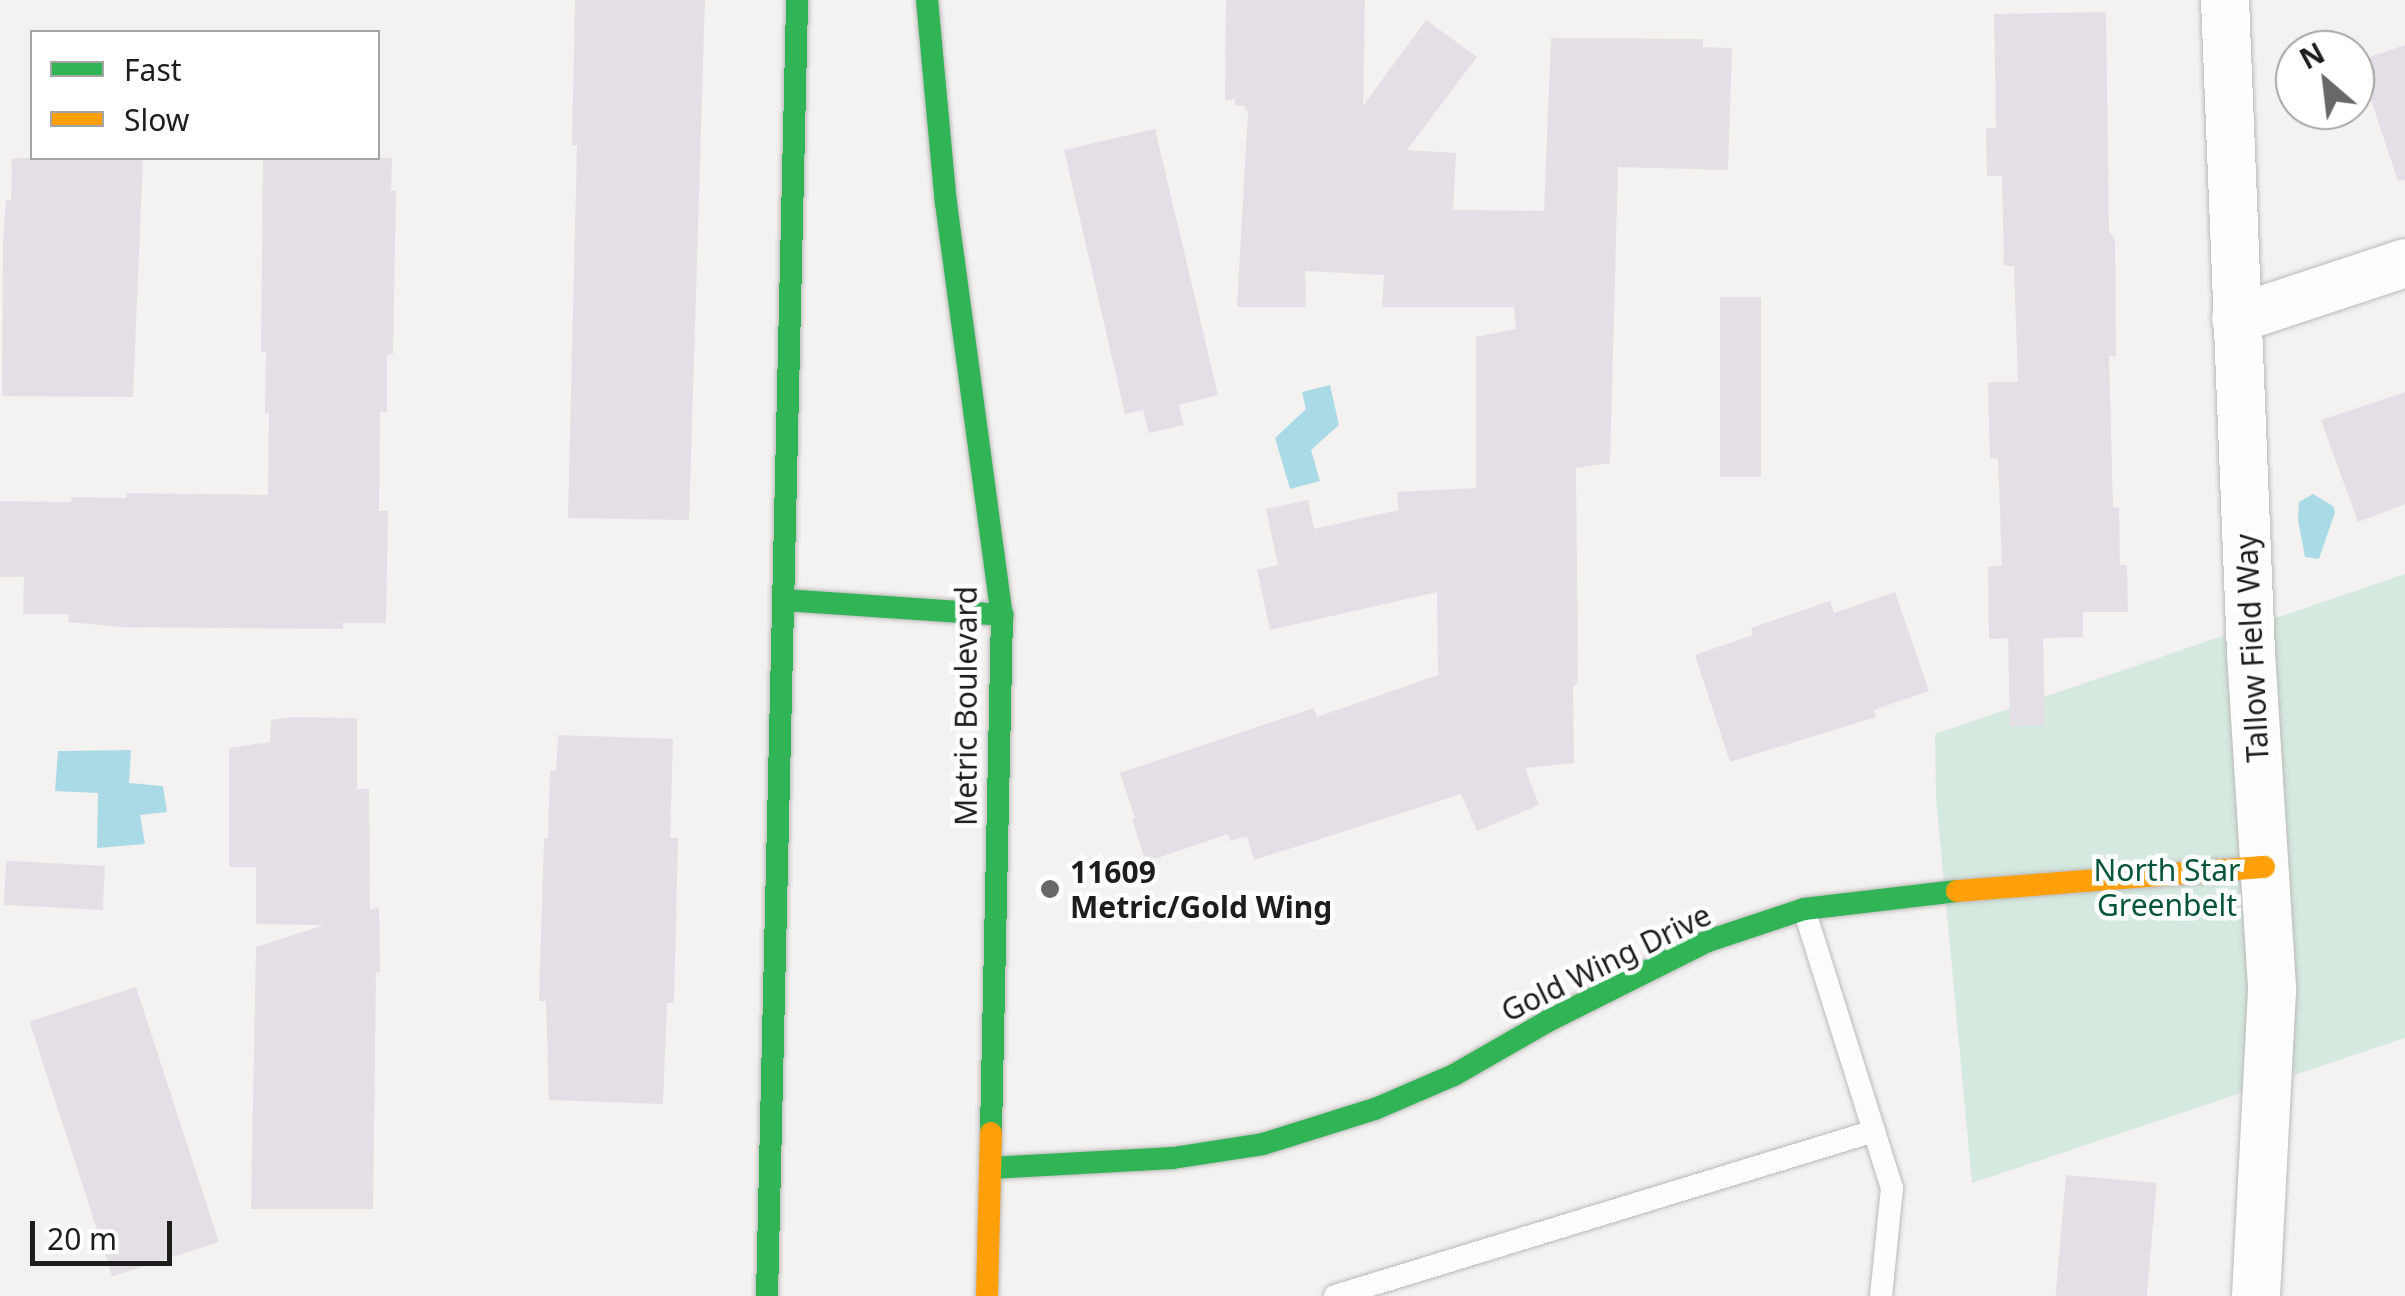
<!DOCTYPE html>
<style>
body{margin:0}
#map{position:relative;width:2405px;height:1296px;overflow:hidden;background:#f3f2f0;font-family:"Noto Sans",sans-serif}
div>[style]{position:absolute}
.green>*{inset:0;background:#d5e9de}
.water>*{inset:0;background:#aadae6}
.building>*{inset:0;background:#e4dee6;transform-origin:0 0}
.roads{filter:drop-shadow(0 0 2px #bbbab9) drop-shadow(0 0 2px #bbbab9)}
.lane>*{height:22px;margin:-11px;padding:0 11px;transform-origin:11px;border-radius:11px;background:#fdfdfd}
.street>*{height:48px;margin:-24px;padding:0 24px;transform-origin:24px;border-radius:24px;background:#fdfdfd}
.fast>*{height:22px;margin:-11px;padding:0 11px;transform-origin:11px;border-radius:11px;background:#30b455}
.slow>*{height:22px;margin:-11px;padding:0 11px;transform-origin:11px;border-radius:11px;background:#ff9f0a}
.dots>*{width:28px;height:28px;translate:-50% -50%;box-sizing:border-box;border:5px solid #fff;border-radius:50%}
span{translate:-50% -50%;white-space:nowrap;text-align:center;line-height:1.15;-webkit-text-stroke:9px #fff;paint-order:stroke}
.street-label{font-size:30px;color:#1d1d1b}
.park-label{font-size:30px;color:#06553b}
.poi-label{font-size:30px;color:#1d1d1b;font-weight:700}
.left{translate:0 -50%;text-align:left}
.legend{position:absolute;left:30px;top:30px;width:350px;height:130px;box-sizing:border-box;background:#fff;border:2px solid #a5a5a4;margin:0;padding:12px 18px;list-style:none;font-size:30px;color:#1d1d1b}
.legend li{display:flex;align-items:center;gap:20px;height:50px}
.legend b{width:50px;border:2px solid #a5a5a4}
.north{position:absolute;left:2275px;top:30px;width:100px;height:100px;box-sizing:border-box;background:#fff;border:2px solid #a5a5a4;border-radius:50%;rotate:332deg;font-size:28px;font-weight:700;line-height:40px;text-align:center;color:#1d1d1b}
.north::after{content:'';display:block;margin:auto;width:35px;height:45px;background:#686866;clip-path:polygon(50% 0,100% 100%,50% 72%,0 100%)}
.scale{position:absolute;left:30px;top:1221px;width:142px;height:45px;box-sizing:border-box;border:5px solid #1d1d1b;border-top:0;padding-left:12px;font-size:30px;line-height:35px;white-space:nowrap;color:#1d1d1b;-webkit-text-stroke:8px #fff;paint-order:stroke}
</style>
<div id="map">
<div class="green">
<div style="clip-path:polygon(2405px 574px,2405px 1038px,1972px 1183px,1936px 797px,1935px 734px)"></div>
</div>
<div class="water">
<div style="clip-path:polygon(1330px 385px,1339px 425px,1311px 450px,1320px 481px,1290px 489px,1275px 438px,1306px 409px,1302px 392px)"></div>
<div style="clip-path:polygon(2313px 494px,2333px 506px,2335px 512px,2319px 559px,2305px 557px,2298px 520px,2299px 502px)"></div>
<div style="clip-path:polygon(131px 750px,129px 783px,163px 786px,167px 812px,140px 815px,145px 844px,97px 848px,98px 793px,55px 791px,58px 751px)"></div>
</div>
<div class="building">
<div style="clip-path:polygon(575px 0,705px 0,689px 520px,568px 518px,577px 145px,572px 145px)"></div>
<div style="clip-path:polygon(1226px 0,1365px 0,1363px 106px,1426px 20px,1477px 57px,1407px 150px,1456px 153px,1453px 210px,1544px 211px,1551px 38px,1703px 39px,1703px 47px,1732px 48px,1728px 170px,1618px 167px,1610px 463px,1576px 468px,1578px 682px,1573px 687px,1574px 763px,1525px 768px,1539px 805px,1477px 831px,1461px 794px,1254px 860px,1247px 836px,1230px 841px,1228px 834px,1146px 862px,1132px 819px,1135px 818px,1120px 773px,1314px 708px,1317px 717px,1438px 675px,1437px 592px,1270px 630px,1257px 570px,1278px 565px,1266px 509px,1308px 500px,1314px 529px,1398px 510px,1397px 492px,1476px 488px,1476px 337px,1516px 329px,1514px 307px,1382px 307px,1384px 275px,1305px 271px,1306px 307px,1237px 307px,1248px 112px,1244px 106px,1235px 106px,1235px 99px,1225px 100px)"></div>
<div style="clip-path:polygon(2106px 12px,2109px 231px,2115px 240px,2116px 356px,2109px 356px,2113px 507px,2119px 508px,2120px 565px,2127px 565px,2128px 612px,2083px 612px,2083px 637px,2043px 638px,2045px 725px,2010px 726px,2008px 638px,1989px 639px,1988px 566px,2002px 566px,1998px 458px,1990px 459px,1988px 382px,2018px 382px,2014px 266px,2004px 266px,2002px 176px,1987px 176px,1986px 128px,1996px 128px,1994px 14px)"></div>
<div style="clip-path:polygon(2405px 45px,2405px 180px,2398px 181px,2358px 61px)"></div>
<div style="clip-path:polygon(1155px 129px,1218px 395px,1179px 405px,1184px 425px,1149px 433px,1143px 410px,1125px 414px,1064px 150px)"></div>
<div style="clip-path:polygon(12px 158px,143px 158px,133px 397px,2px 396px,3px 241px,6px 200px,11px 200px)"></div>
<div style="clip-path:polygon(263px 158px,392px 158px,391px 191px,396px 191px,393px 354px,387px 355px,387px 412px,380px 412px,379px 511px,388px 511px,386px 623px,343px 623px,343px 629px,121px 627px,68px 622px,69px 614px,23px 614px,24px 577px,0 577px,0 501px,71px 502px,72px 497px,127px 498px,126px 493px,268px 495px,269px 413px,265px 413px,266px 352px,261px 352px)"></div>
<div style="left:1720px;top:297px;width:41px;height:180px"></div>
<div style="clip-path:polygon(2405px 392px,2405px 504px,2358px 522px,2321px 420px)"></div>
<div style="clip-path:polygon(1895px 592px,1929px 691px,1874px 710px,1876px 717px,1730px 762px,1695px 655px,1753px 635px,1751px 628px,1830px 601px,1834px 613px)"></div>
<div style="clip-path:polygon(292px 717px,357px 718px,357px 789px,369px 789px,370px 910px,379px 907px,380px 972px,376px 972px,373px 1209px,251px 1209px,256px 947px,324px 925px,256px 924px,256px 867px,229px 867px,229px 748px,270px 742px,271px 720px)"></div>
<div style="clip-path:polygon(558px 735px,673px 739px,670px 838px,678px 838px,674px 1003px,667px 1003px,663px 1104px,549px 1100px,546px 1001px,539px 1001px,544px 838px,548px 838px,550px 770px,556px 771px)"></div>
<div style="left:105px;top:866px;width:44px;height:99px;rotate:93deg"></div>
<div style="left:136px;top:987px;width:268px;height:112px;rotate:72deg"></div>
<div style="left:2066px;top:1175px;width:91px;height:121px;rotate:5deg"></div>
</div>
<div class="roads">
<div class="lane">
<div style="left:1804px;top:909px;width:293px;rotate:72.5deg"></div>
<div style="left:1892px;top:1188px;width:109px;rotate:95.8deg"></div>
<div style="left:1335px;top:1296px;width:564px;rotate:-17.02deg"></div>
</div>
<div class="street">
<div style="left:2225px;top:0;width:654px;rotate:87.72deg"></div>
<div style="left:2251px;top:653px;width:339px;rotate:86.4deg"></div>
<div style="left:2272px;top:991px;width:305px;rotate:93deg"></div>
<div style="left:2236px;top:319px;width:178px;rotate:-18.3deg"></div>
</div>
<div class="fast">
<div style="left:927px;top:0;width:204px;rotate:84.7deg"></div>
<div style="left:946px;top:203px;width:416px;rotate:82.3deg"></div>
<div style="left:1002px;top:615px;width:518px;rotate:91.22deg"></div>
<div style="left:784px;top:600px;width:219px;rotate:3.9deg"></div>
<div style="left:990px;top:1168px;width:183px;rotate:-3.1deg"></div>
<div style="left:1173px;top:1158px;width:91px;rotate:-8.8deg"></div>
<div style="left:1263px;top:1144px;width:117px;rotate:-17.4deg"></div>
<div style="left:1375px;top:1109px;width:86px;rotate:-23.3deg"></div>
<div style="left:1454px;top:1075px;width:108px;rotate:-29.9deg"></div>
<div style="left:1548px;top:1021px;width:179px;rotate:-26.6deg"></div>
<div style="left:1708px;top:941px;width:101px;rotate:-18.4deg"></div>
<div style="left:1804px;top:909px;width:154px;rotate:-6.7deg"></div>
<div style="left:767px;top:1296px;width:1296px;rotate:-88.67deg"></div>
</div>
<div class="slow">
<div style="left:1957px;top:891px;width:308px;rotate:-4.5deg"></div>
<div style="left:987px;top:1296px;width:163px;rotate:-88.6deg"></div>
</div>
</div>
<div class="dots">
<div style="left:1050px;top:889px;background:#686866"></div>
</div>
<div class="street-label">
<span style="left:2252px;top:648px;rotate:-93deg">Tallow Field Way</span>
<span style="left:966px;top:706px;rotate:-90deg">Metric Boulevard</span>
<span style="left:1606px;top:963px;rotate:-26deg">Gold Wing Drive</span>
</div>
<div class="park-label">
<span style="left:2167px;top:887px">North Star<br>Greenbelt</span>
</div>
<div class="poi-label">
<span class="left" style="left:1070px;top:889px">11609<br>Metric/Gold Wing</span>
</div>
<ul class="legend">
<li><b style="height:12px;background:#30b455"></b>Fast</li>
<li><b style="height:12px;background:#ff9f0a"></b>Slow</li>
</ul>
<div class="north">N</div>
<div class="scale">20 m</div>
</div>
